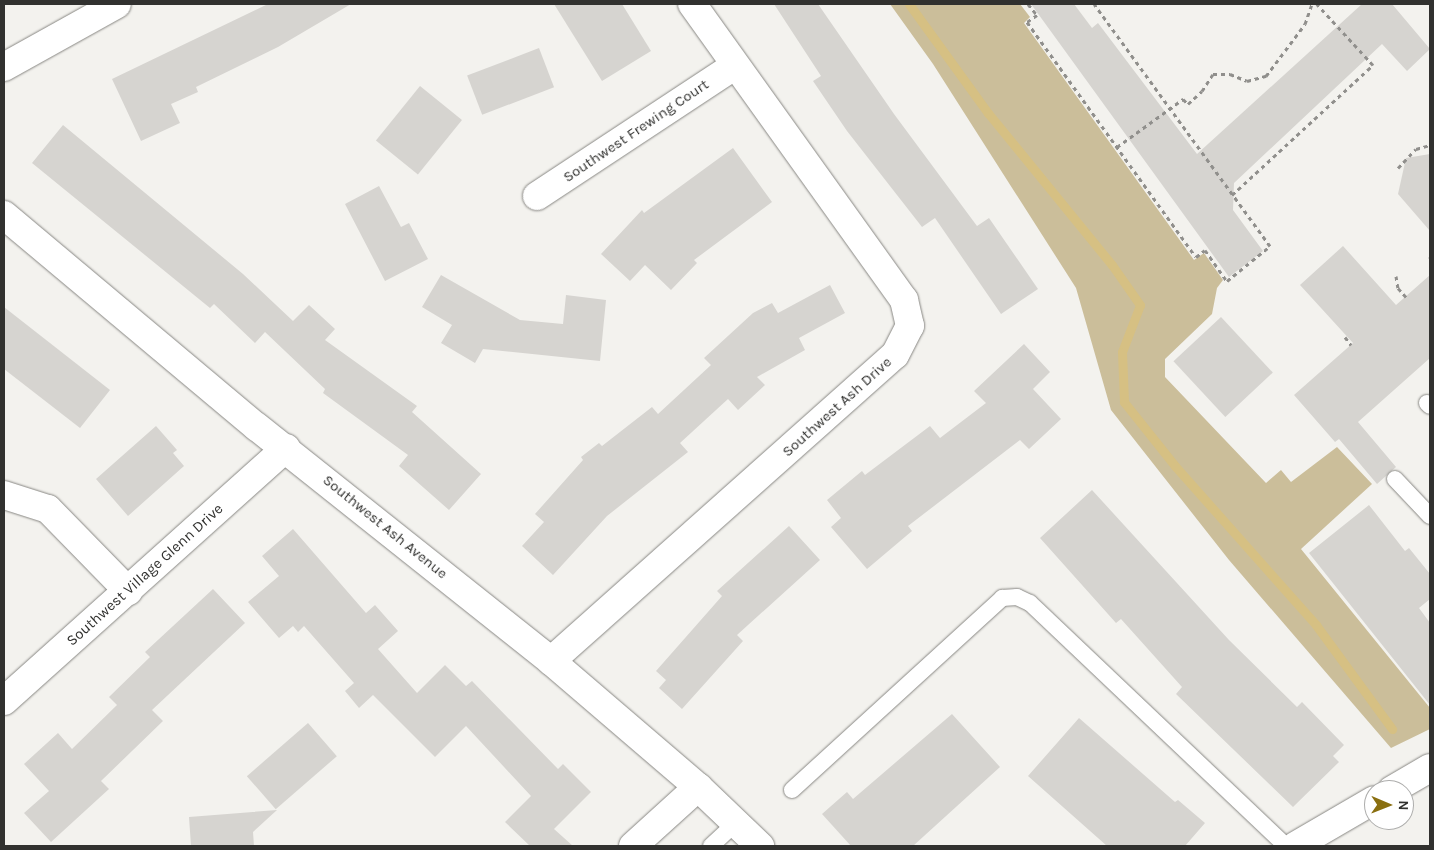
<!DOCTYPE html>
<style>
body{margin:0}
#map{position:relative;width:1434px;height:850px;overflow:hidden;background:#f3f2ee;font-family:Karla,sans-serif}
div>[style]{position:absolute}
.green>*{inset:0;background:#cbbe9a}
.stream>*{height:9px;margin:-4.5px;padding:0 4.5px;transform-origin:4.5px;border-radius:4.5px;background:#d6c083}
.building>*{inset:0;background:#d6d4d0;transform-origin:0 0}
.path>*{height:3px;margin-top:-1.5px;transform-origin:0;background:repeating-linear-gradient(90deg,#908f8c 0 4px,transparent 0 8px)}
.roads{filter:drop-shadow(0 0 1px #888783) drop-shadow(0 0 1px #888783)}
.lane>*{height:16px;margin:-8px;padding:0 8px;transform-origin:8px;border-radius:8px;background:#fff}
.street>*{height:28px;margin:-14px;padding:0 14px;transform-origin:14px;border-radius:14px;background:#fff}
span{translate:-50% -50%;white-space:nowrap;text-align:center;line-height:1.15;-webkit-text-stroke:4px #fff;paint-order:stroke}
.street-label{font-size:15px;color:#31312f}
.frame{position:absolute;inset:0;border:5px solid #31312f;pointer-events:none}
.north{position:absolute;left:1364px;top:780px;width:50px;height:50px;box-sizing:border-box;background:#fff;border:1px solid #adadac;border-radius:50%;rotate:91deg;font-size:14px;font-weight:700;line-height:20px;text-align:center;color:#31312f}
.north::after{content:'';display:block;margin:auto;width:18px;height:22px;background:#8a6f10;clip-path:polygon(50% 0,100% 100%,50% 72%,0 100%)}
</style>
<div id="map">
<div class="green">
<div style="clip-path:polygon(890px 4px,1020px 4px,1030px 17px,1024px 23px,1194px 260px,1204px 253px,1223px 280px,1217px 288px,1212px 314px,1165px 359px,1165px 377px,1266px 483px,1281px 470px,1291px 482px,1337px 447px,1372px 484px,1301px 549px,1430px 708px,1430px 729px,1391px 748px,1229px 560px,1111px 410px,1076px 288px,933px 64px)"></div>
</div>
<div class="stream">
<div style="left:909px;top:4px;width:135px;rotate:54.1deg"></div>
<div style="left:988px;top:113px;width:196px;rotate:50.8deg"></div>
<div style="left:1112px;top:265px;width:49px;rotate:55deg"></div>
<div style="left:1140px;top:305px;width:50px;rotate:111deg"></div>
<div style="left:1122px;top:352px;width:50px;rotate:87.7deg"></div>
<div style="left:1124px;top:402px;width:82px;rotate:51.4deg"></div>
<div style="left:1175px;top:466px;width:213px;rotate:48.4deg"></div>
<div style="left:1316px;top:625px;width:129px;rotate:53.8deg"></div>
</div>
<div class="building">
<div style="clip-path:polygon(268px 4px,351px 4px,278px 47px,196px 87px,198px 92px,171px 104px,180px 123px,141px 141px,112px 79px)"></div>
<div style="clip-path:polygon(554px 4px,622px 4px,651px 51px,602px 81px)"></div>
<div style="clip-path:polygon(774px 4px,818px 4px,894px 114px,977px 226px,989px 218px,1038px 289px,1001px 314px,935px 218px,922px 227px,847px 131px,813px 81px,821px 76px)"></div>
<div style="clip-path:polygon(1031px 4px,1074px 4px,1092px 28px,1098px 23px,1197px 154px,1362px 4px,1392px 4px,1430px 49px,1407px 71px,1382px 44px,1234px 183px,1233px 210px,1263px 251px,1229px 277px)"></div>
<div style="left:539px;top:48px;width:42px;height:77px;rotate:69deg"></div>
<div style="left:420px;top:86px;width:54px;height:70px;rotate:39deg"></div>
<div style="clip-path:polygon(63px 125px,243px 274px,293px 321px,309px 305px,335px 329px,325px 340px,417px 406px,412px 412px,481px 474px,449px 510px,399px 466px,408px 455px,323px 393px,325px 389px,265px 332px,255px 343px,214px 304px,210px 308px,32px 163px)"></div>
<div style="clip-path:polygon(733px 148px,772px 202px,694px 260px,697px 263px,671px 290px,645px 265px,630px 281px,601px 254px,642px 210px,644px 213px)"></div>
<div style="clip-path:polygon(1430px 154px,1430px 231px,1398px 194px,1406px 158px)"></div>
<div style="clip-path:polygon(379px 186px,401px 227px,409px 223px,428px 259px,385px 281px,345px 204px)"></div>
<div style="clip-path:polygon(1343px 246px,1396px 305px,1430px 275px,1430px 358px,1358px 422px,1396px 467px,1377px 484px,1339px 439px,1335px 442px,1294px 395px,1353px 343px,1300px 285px)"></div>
<div style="clip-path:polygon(441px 275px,520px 320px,563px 324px,566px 295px,606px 300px,600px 361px,483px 349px,475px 363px,441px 343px,452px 325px,422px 307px)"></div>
<div style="clip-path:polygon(830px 285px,845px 313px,799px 338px,805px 350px,757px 377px,765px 385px,738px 410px,728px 399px,680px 443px,688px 452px,607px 516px,553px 575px,522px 546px,544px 522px,535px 514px,583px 460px,581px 457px,599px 443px,602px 446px,652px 407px,658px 414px,711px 365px,704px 358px,753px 313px,772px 303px,778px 313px)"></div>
<div style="clip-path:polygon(4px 307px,110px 390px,80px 428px,4px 369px)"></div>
<div style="left:1221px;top:317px;width:76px;height:65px;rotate:47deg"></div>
<div style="clip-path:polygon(1024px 344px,1050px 372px,1033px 389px,1061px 419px,1029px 449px,1020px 440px,908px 526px,912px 531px,867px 569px,831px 527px,841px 518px,827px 500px,862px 471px,865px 475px,930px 426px,940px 438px,986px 403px,974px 391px)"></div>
<div style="clip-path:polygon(156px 426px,177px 450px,173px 453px,184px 466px,128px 516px,96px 479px)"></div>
<div style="clip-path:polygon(1092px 490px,1229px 640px,1297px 707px,1302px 702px,1344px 745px,1333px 756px,1339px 762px,1293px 807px,1176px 694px,1182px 687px,1121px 619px,1116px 623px,1040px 538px)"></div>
<div style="clip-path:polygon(1369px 505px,1405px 551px,1409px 548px,1430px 574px,1430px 599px,1419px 608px,1430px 623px,1430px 705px,1309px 553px)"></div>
<div style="clip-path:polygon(789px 526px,820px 560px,737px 635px,743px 641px,682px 709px,659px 688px,666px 680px,656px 671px,722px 596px,717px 591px)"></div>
<div style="clip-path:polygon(293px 529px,366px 613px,375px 605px,398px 631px,378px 649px,417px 693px,445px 665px,466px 686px,472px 681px,558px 769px,563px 764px,591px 792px,554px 829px,573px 846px,530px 846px,505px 822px,531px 796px,466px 726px,435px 757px,373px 695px,359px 708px,345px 691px,354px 683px,304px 626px,298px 632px,293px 626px,279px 638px,248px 602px,279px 576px,262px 556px)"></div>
<div style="clip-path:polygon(213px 589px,245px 623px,152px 710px,163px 721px,101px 781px,109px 789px,51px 842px,24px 813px,49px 791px,24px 764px,58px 733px,72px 749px,117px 705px,109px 697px,150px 657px,145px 652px)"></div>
<div style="clip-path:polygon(952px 714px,1000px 767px,913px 846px,851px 846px,822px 814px,847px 792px,853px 799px)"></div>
<div style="clip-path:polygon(1079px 718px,1175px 802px,1178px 800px,1205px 823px,1185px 846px,1107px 846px,1028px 776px)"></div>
<div style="left:308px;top:723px;width:44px;height:81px;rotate:49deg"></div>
<div style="clip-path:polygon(277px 810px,253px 832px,254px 846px,191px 846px,189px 817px)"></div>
</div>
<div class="path">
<div style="left:1028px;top:4px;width:14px;rotate:51deg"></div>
<div style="left:1037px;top:15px;width:12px;rotate:145deg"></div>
<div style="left:1027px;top:22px;width:289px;rotate:54.3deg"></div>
<div style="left:1196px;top:257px;width:11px;rotate:-38deg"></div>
<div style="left:1205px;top:250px;width:38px;rotate:55deg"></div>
<div style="left:1227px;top:281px;width:55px;rotate:-39.1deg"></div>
<div style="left:1270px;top:246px;width:299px;rotate:-126deg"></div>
<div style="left:1117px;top:147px;width:82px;rotate:-36deg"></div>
<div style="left:1183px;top:99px;width:7px;rotate:45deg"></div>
<div style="left:1188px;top:104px;width:19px;rotate:-43deg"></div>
<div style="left:1202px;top:91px;width:20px;rotate:-57deg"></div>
<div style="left:1213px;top:74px;width:17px"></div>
<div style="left:1230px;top:74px;width:18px;rotate:22deg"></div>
<div style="left:1247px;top:81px;width:20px;rotate:-15deg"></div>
<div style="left:1266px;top:76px;width:65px;rotate:-53.1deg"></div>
<div style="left:1305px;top:24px;width:21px;rotate:-71deg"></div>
<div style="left:1398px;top:168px;width:26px;rotate:-47deg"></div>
<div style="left:1416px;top:149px;width:15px;rotate:-16deg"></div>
<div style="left:1232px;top:195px;width:192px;rotate:-42.7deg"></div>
<div style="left:1373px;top:65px;width:83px;rotate:-132.6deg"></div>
<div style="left:1430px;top:257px;width:1px;rotate:90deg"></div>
<div style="left:1396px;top:276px;width:12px;rotate:81deg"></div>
<div style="left:1398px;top:288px;width:12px;rotate:48deg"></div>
<div style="left:1345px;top:337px;width:10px;rotate:53deg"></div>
</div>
<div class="roads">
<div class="lane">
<div style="left:1427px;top:403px;width:4px;rotate:45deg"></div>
<div style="left:1395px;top:479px;width:51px;rotate:46.6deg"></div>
<div style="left:792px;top:790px;width:285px;rotate:-42.4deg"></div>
<div style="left:1002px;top:598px;width:15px;rotate:-4deg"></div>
<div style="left:1017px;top:597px;width:14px;rotate:25deg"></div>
<div style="left:1030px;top:603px;width:353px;rotate:43.5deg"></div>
<div style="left:711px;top:846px;width:34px;rotate:-43deg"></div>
</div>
<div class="street">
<div style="left:4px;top:67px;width:129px;rotate:-29.1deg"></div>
<div style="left:537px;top:196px;width:236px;rotate:-33.4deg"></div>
<div style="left:4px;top:215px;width:330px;rotate:40deg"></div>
<div style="left:257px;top:427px;width:376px;rotate:38.5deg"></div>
<div style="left:551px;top:661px;width:194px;rotate:40.6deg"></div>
<div style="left:698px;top:787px;width:86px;rotate:43.6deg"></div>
<div style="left:4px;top:495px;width:46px;rotate:17.7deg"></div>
<div style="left:48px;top:509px;width:115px;rotate:45.7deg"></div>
<div style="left:551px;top:661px;width:460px;rotate:-41.7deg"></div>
<div style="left:895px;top:355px;width:33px;rotate:-63deg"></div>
<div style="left:910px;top:326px;width:27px;rotate:-103deg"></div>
<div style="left:904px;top:300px;width:364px;rotate:-125.6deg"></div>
<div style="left:4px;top:701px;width:379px;rotate:-41.9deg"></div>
<div style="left:1392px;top:790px;width:44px;rotate:-30.1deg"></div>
<div style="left:633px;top:846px;width:88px;rotate:-42.2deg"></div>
<div style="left:1295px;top:846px;width:91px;rotate:-30.2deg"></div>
</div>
</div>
<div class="street-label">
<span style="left:636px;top:131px;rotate:-34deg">Southwest Frewing Court</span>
<span style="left:837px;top:407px;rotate:-42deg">Southwest Ash Drive</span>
<span style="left:385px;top:527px;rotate:39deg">Southwest Ash Avenue</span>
<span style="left:145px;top:575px;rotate:-42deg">Southwest Village Glenn Drive</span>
</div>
<div class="frame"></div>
<div class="north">N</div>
</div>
